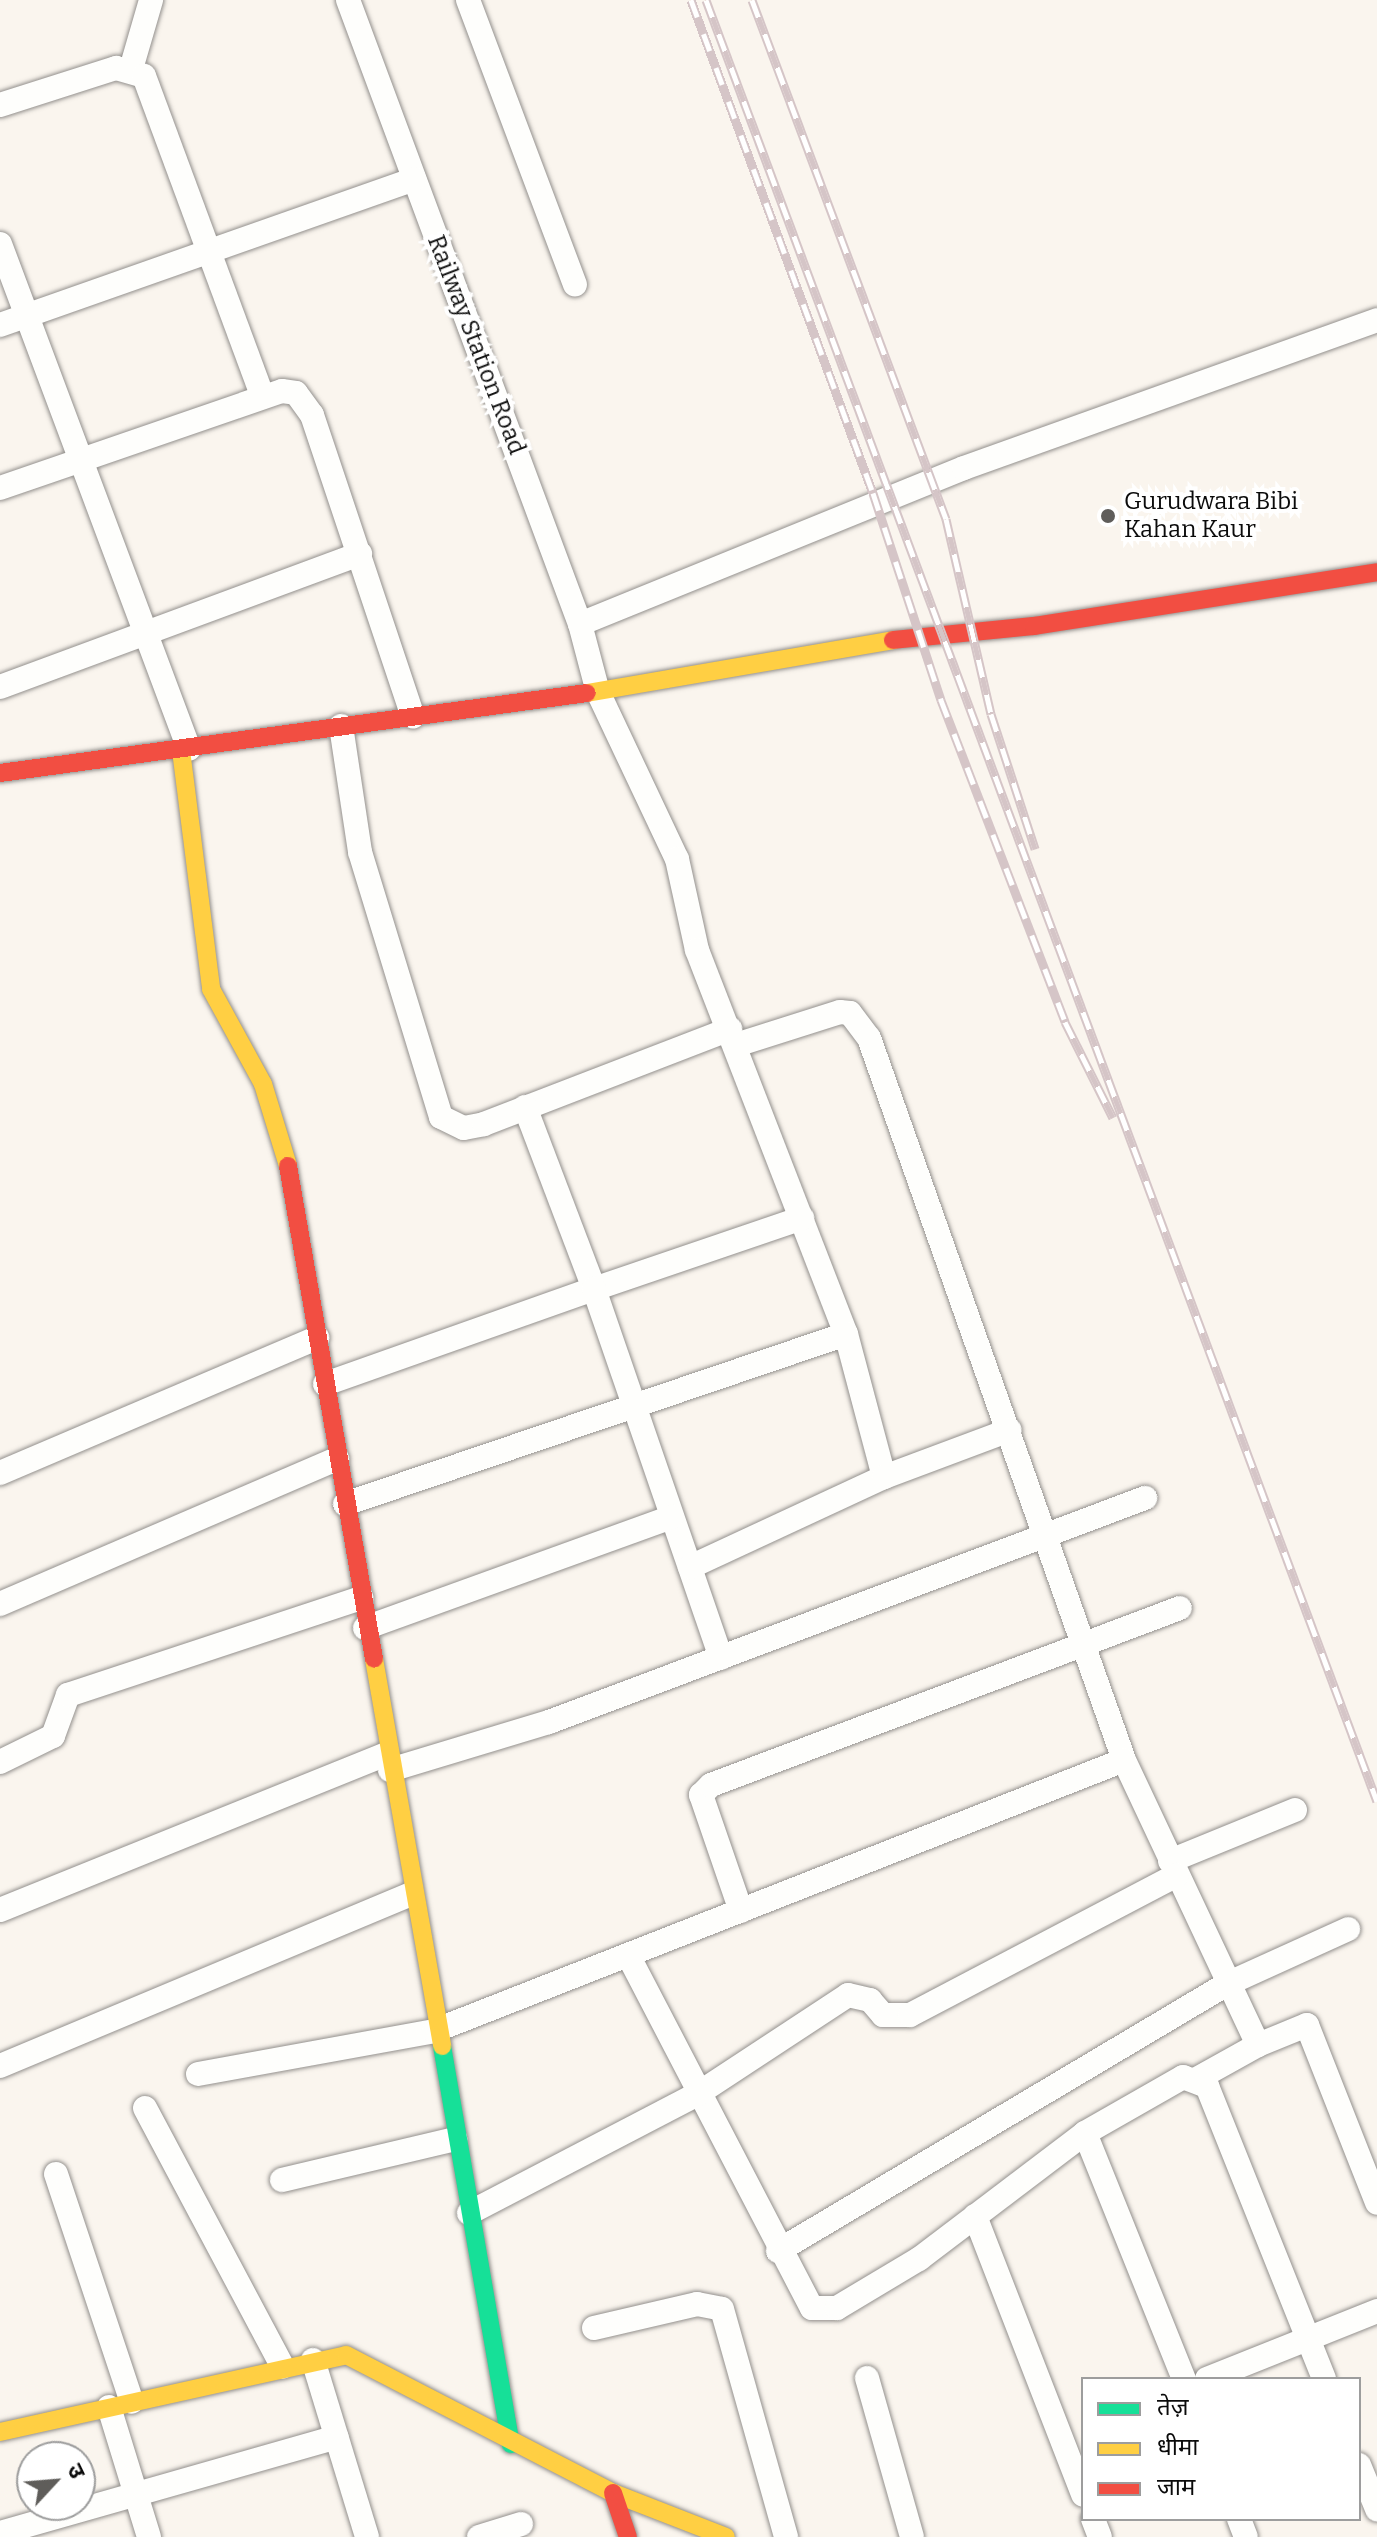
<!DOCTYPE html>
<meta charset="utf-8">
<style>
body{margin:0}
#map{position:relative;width:1377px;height:2537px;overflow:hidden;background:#faf5ee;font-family:Bitter,"Noto Sans Devanagari",serif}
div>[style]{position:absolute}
.roads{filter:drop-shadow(0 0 2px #93908d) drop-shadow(0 0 2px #93908d)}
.street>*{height:24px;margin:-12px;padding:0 12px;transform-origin:12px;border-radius:12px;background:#fefefc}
.fast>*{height:18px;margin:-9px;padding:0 9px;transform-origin:9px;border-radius:9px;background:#16e098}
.slow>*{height:18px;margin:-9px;padding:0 9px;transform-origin:9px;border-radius:9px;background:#ffcf43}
.jam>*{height:18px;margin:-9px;padding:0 9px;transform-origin:9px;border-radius:9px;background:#f24e42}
.rail>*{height:9px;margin-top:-4.5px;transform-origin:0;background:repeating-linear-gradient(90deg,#fff 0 18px,#d5c5c7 0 36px);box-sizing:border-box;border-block:2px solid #d5c5c7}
.dots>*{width:22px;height:22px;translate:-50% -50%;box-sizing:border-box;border:4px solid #fff;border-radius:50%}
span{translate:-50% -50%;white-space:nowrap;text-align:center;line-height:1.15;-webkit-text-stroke:8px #fff;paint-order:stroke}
.street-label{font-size:24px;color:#0b0b0b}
.poi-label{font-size:24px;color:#0b0b0b}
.left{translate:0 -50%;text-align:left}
.legend{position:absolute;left:1081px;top:2377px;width:280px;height:144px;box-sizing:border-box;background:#fff;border:2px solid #9d9d9d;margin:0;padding:10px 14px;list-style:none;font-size:24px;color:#0b0b0b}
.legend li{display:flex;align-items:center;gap:16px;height:40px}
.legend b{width:40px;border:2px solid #9d9d9d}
.north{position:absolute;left:16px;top:2441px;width:80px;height:80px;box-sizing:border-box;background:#fff;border:2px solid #9d9d9d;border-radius:50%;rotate:64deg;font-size:22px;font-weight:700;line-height:32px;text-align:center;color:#0b0b0b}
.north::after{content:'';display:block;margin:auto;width:28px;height:36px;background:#5f5d5a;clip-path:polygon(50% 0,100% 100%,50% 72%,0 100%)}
</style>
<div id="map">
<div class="roads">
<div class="street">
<div style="left:348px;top:0;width:666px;rotate:69.61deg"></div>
<div style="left:580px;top:624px;width:70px;rotate:75.2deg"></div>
<div style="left:598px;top:692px;width:185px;rotate:64.7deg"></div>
<div style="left:677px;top:859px;width:93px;rotate:77.6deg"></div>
<div style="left:697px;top:950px;width:412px;rotate:68.8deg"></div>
<div style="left:846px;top:1334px;width:148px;rotate:75.1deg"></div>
<div style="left:468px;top:0;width:304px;rotate:69.4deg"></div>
<div style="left:131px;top:69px;width:72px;rotate:-73.8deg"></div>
<div style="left:0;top:105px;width:122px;rotate:-17.7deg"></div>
<div style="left:116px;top:68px;width:29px;rotate:16deg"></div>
<div style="left:144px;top:76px;width:342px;rotate:69.7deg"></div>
<div style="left:0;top:244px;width:539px;rotate:69.48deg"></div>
<div style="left:0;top:325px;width:439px;rotate:-19.4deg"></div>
<div style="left:0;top:488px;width:298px;rotate:-19deg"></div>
<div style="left:282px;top:391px;width:14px;rotate:8deg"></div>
<div style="left:296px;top:393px;width:27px;rotate:54deg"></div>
<div style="left:312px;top:415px;width:318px;rotate:71.5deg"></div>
<div style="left:580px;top:624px;width:414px;rotate:-22.1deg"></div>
<div style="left:964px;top:468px;width:439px;rotate:-19.7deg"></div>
<div style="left:0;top:687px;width:384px;rotate:-20.3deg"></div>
<div style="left:341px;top:726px;width:127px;rotate:81.4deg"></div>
<div style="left:360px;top:852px;width:277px;rotate:73deg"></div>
<div style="left:441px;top:1117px;width:25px;rotate:26deg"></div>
<div style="left:464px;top:1128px;width:20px;rotate:-11deg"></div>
<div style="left:484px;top:1124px;width:264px;rotate:-21.1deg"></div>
<div style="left:736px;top:1045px;width:109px;rotate:-17.6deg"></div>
<div style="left:840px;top:1012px;width:10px;rotate:6deg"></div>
<div style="left:850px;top:1013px;width:31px;rotate:53deg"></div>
<div style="left:869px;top:1038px;width:766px;rotate:70.55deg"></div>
<div style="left:1124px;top:1760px;width:315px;rotate:64.8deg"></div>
<div style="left:1258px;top:2045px;width:53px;rotate:-22.2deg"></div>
<div style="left:1307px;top:2025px;width:191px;rotate:68.5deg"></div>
<div style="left:525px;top:1107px;width:195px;rotate:69.2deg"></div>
<div style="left:594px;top:1289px;width:220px;rotate:-18.8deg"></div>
<div style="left:325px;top:1384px;width:285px;rotate:-19.5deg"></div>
<div style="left:594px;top:1289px;width:390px;rotate:71deg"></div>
<div style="left:0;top:1473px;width:345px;rotate:-23.1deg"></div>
<div style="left:345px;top:1504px;width:529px;rotate:-18.74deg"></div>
<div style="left:690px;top:1567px;width:214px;rotate:-24.9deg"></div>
<div style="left:884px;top:1477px;width:134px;rotate:-20.5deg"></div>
<div style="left:0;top:1604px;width:367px;rotate:-23.3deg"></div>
<div style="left:365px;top:1628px;width:326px;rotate:-19.9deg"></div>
<div style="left:0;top:1762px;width:59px;rotate:-26.1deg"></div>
<div style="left:53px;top:1736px;width:44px;rotate:-69.9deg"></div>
<div style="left:68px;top:1695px;width:309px;rotate:-18.3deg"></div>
<div style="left:390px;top:1770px;width:166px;rotate:-16.8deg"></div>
<div style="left:549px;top:1722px;width:637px;rotate:-20.6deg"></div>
<div style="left:1170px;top:1861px;width:135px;rotate:-22.2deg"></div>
<div style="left:0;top:1910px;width:417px;rotate:-22deg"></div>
<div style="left:741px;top:1911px;width:123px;rotate:-109deg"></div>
<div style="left:701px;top:1795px;width:14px;rotate:-45deg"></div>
<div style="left:711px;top:1785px;width:501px;rotate:-20.68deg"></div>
<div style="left:628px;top:1955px;width:398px;rotate:62.5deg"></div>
<div style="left:812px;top:2308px;width:25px"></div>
<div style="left:837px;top:2308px;width:96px;rotate:-30.9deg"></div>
<div style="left:919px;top:2259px;width:208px;rotate:-37.2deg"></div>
<div style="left:1085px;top:2133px;width:113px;rotate:-29.7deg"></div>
<div style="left:1183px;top:2077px;width:26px;rotate:21deg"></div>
<div style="left:1207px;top:2086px;width:315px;rotate:68.2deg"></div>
<div style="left:0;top:2066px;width:446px;rotate:-22.7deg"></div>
<div style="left:198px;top:2074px;width:240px;rotate:-10.3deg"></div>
<div style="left:434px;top:2031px;width:741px;rotate:-21.44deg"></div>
<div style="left:1195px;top:2080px;width:72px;rotate:-29.1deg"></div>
<div style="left:145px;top:2108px;width:293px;rotate:62deg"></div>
<div style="left:1085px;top:2133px;width:265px;rotate:68.1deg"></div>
<div style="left:56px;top:2174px;width:240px;rotate:71.6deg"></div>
<div style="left:282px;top:2180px;width:178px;rotate:-13.3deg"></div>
<div style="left:469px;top:2213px;width:256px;rotate:-27.5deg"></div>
<div style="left:696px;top:2095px;width:182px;rotate:-33.3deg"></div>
<div style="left:848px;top:1995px;width:23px;rotate:13deg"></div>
<div style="left:870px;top:2000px;width:20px;rotate:49deg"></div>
<div style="left:883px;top:2015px;width:27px"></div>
<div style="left:910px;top:2015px;width:301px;rotate:-27.7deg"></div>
<div style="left:975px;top:2216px;width:299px;rotate:68.8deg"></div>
<div style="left:778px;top:2251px;width:522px;rotate:-30.74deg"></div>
<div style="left:1227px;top:1984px;width:133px;rotate:-24.4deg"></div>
<div style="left:594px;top:2328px;width:106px;rotate:-13.1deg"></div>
<div style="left:697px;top:2304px;width:25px;rotate:11deg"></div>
<div style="left:722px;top:2309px;width:237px;rotate:74.3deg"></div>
<div style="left:313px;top:2360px;width:185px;rotate:73deg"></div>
<div style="left:867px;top:2378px;width:165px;rotate:74.2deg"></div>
<div style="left:1207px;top:2379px;width:183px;rotate:-21.8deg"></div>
<div style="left:109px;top:2407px;width:136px;rotate:72.9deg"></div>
<div style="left:1359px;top:2465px;width:48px;rotate:67.8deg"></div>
<div style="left:1093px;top:2519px;width:19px;rotate:69deg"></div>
<div style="left:1239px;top:2519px;width:19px;rotate:69deg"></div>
<div style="left:0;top:2533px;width:350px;rotate:-15.9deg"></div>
<div style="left:479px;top:2537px;width:44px;rotate:-17.2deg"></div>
</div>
<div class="fast">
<div style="left:442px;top:2046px;width:404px;rotate:80.2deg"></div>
</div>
<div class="slow">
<div style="left:587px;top:693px;width:311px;rotate:-9.8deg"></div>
<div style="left:181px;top:750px;width:241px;rotate:82.8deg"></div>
<div style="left:211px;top:989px;width:108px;rotate:61.3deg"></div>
<div style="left:263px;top:1084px;width:86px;rotate:73deg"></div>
<div style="left:374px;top:1659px;width:393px;rotate:80deg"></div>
<div style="left:0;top:2432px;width:354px;rotate:-12.5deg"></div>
<div style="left:346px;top:2355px;width:301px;rotate:27.3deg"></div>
<div style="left:613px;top:2493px;width:121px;rotate:21.3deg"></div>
</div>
<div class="jam">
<div style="left:893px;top:640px;width:142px;rotate:-5.7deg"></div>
<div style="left:1034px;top:626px;width:347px;rotate:-8.9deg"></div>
<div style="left:0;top:773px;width:592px;rotate:-7.76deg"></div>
<div style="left:288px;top:1166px;width:500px;rotate:80.1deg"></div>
<div style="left:613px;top:2493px;width:46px;rotate:71.2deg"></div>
</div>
</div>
<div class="rail">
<div style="left:691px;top:0;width:526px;rotate:69.74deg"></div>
<div style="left:873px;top:493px;width:218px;rotate:71.8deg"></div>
<div style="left:941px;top:700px;width:345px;rotate:68.9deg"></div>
<div style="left:1065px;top:1022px;width:107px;rotate:63.4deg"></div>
<div style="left:706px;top:0;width:1922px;rotate:69.57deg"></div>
<div style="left:752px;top:0;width:554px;rotate:69.5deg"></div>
<div style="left:946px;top:519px;width:200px;rotate:77deg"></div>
<div style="left:991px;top:714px;width:142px;rotate:71.9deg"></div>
</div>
<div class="dots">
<div style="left:1108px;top:516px;background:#5f5d5a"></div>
</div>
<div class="street-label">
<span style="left:476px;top:345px;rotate:69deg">Railway Station Road</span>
</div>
<div class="poi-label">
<span class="left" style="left:1124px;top:516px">Gurudwara Bibi<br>Kahan Kaur</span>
</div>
<ul class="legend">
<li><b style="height:10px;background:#16e098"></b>तेज़</li>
<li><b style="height:10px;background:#ffcf43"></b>धीमा</li>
<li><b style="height:10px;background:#f24e42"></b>जाम</li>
</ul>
<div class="north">उ</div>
</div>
